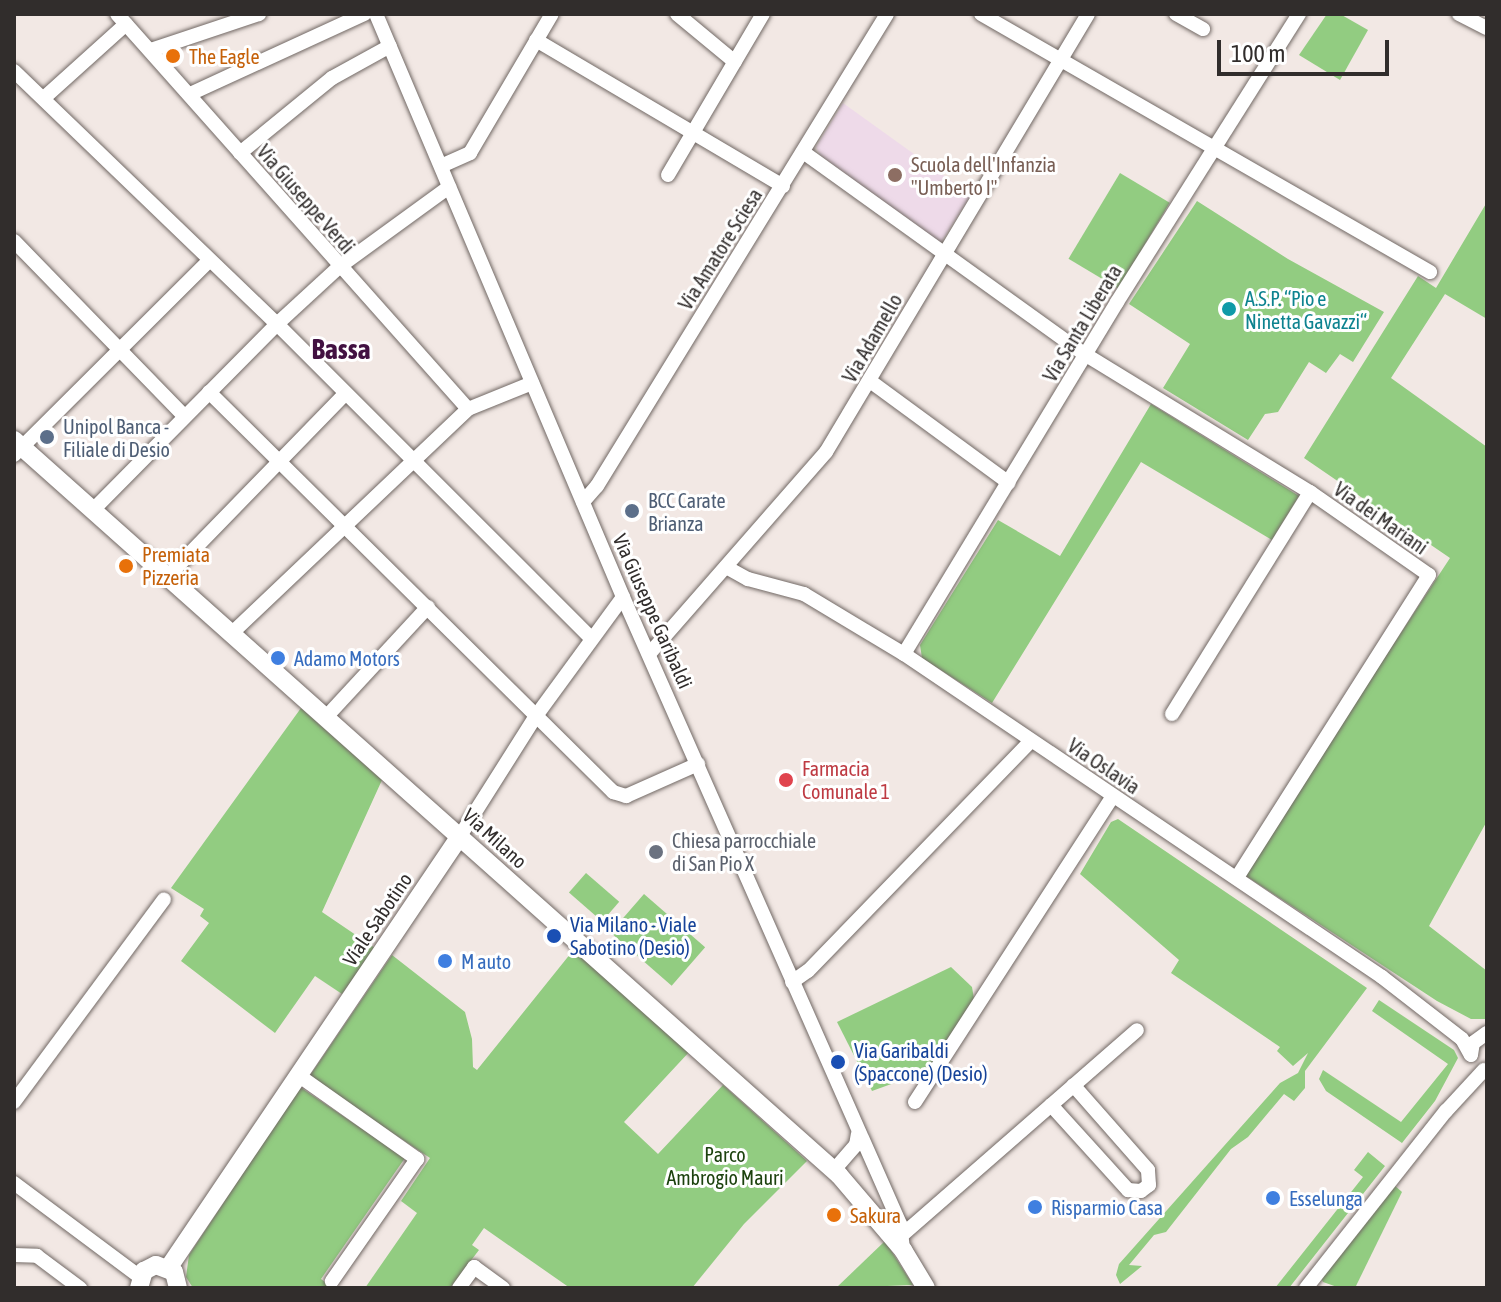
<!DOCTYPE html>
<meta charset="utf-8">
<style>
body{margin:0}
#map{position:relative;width:1501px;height:1302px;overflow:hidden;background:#f2e8e4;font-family:"Asap Condensed",sans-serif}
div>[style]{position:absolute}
.education>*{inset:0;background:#eedae9}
.green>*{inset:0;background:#92cc81;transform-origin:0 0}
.roads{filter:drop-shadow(0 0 2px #716864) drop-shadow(0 0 2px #716864)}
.street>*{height:14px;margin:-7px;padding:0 7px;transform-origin:7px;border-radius:7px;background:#fff}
.secondary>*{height:18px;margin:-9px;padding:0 9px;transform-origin:9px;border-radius:9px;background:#fff}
.dots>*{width:22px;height:22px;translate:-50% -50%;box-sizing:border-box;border:4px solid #fff;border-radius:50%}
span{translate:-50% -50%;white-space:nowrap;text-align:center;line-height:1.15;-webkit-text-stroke:6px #fff;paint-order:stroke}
.food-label{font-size:20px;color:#c56008}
.left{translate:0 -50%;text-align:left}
.education-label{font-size:20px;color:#785e54}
.street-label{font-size:20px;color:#312d2c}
.culture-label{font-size:20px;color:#0d838f}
.service-label{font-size:20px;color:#4e5e75}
.shop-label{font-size:20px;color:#366cbe}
.health-label{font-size:20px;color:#be3a42}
.worship-label{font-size:20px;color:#5b616d}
.transit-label{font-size:20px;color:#164399}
.park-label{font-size:20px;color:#1c420e}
.district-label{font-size:28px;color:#421141;font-weight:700}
.frame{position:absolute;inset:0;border:16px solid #312d2c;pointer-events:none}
.scale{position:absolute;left:1217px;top:40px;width:172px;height:36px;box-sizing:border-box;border:4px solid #312d2c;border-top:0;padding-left:10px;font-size:24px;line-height:28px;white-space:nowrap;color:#312d2c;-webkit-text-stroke:6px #fff;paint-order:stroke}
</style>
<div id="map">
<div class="education">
<div style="clip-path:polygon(843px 103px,971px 195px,940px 244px,820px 155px,816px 147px)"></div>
</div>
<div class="green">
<div style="clip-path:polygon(1327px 14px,1340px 14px,1368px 30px,1340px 80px,1299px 55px)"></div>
<div style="left:1120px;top:173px;width:58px;height:100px;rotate:31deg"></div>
<div style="clip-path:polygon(1197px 201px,1288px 259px,1384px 312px,1353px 362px,1340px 354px,1326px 373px,1309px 362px,1278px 412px,1265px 414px,1248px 440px,1163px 388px,1190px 344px,1129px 304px)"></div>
<div style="clip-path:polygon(1487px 202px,1487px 319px,1445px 294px,1391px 378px,1487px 447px,1487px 821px,1429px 926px,1487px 971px,1487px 1019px,1471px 1019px,1437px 1001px,1243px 874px,1450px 558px,1304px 458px,1418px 276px,1436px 288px)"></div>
<div style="clip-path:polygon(1151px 404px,1299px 496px,1272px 540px,1141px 462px,992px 703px,922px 658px,920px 645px,998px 520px,1060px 556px)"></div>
<div style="clip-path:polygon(301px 708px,382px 780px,322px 912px,375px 948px,342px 994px,315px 976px,275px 1033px,181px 961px,209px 923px,200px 916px,204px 909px,171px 888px)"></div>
<div style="clip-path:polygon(1118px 819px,1367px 988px,1305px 1071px,1305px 1088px,1294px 1101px,1284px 1094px,1248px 1137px,1231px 1149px,1166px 1232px,1154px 1235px,1129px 1265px,1142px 1266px,1120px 1284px,1116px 1275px,1119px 1264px,1280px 1083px,1298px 1073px,1308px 1053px,1293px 1066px,1277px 1051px,1280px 1047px,1171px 973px,1179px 960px,1080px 874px,1111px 822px)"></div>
<div style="left:586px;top:873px;width:44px;height:26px;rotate:41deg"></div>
<div style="left:644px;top:894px;width:81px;height:51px;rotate:41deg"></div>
<div style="clip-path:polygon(575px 948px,691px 1050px,624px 1122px,658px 1154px,723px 1085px,807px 1161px,744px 1224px,692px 1288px,570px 1288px,484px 1228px,472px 1245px,479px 1250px,450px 1288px,365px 1288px,417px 1213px,401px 1201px,430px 1158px,309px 1077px,392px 955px,465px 1012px,472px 1039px,473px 1067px,477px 1070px)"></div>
<div style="clip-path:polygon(951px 967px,972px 987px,974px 999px,930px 1070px,872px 1091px,837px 1022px)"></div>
<div style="clip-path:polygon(1379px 1000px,1454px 1050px,1458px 1058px,1435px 1101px,1402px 1143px,1326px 1091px,1319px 1079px,1323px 1070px,1401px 1122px,1448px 1064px,1372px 1011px)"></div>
<div style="clip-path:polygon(300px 1087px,405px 1158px,321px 1279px,333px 1288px,193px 1288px,186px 1277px,189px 1255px)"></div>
<div style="clip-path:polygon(1368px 1152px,1385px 1166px,1289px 1288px,1275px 1288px,1363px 1177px,1354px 1170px)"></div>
<div style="clip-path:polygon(1394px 1185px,1402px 1192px,1355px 1288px,1340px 1288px,1323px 1282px,1321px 1278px)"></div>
<div style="clip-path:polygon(885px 1241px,913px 1285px,836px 1288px)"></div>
</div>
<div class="roads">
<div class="street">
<div style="left:117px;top:14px;width:528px;rotate:48.38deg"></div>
<div style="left:376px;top:14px;width:633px;rotate:67.04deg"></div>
<div style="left:623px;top:597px;width:685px;rotate:66.16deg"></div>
<div style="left:900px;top:1224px;width:26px;rotate:83deg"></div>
<div style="left:677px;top:14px;width:75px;rotate:39.6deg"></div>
<div style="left:981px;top:14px;width:518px;rotate:29.88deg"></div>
<div style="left:1176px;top:14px;width:31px;rotate:29deg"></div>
<div style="left:1459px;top:14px;width:31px;rotate:27deg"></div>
<div style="left:536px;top:40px;width:287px;rotate:30.6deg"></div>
<div style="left:151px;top:50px;width:114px;rotate:-18.4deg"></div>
<div style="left:14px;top:71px;width:365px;rotate:43.9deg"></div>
<div style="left:277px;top:324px;width:444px;rotate:45deg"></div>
<div style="left:190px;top:94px;width:192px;rotate:-24.7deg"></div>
<div style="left:45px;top:97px;width:109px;rotate:-42deg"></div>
<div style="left:803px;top:152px;width:348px;rotate:35.7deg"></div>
<div style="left:1086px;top:355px;width:263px;rotate:31.5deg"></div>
<div style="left:1310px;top:492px;width:145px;rotate:34.9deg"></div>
<div style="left:1429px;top:575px;width:359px;rotate:122.4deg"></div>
<div style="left:240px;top:153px;width:119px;rotate:-39.2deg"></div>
<div style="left:332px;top:78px;width:66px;rotate:-28.9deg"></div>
<div style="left:441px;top:166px;width:32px;rotate:-24deg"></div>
<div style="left:470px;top:153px;width:161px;rotate:-59.5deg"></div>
<div style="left:668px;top:175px;width:187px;rotate:-59.5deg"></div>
<div style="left:14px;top:241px;width:245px;rotate:45.8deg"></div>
<div style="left:870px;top:381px;width:172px;rotate:36.3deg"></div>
<div style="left:209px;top:392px;width:569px;rotate:44.71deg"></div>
<div style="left:613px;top:792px;width:14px;rotate:17deg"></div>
<div style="left:626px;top:796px;width:79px;rotate:-24deg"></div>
<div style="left:14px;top:455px;width:276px;rotate:-44.9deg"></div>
<div style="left:583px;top:502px;width:21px;rotate:-49deg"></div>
<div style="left:597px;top:486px;width:554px;rotate:-58.43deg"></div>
<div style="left:93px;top:510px;width:262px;rotate:-45.3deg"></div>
<div style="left:277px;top:324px;width:84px;rotate:-42.6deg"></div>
<div style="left:339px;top:267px;width:136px;rotate:-36deg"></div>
<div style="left:726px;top:567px;width:25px;rotate:29deg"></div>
<div style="left:748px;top:579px;width:58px;rotate:15deg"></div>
<div style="left:804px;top:594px;width:117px;rotate:31deg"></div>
<div style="left:904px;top:654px;width:577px;rotate:34.05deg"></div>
<div style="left:1382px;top:977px;width:101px;rotate:37.8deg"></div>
<div style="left:1462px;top:1039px;width:18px;rotate:61deg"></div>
<div style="left:167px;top:577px;width:254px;rotate:-45.8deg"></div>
<div style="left:231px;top:634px;width:327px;rotate:-43.5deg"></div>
<div style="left:468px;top:409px;width:69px;rotate:-22.1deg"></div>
<div style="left:650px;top:653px;width:267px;rotate:-48.8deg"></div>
<div style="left:826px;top:452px;width:510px;rotate:-59.11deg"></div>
<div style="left:904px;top:654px;width:411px;rotate:-58.8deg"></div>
<div style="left:1117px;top:302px;width:341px;rotate:-57.7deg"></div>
<div style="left:1172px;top:714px;width:261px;rotate:-58.1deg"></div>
<div style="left:326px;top:717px;width:150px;rotate:-47.2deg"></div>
<div style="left:460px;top:836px;width:142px;rotate:-57.7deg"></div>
<div style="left:536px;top:716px;width:147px;rotate:-53.8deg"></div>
<div style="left:792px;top:982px;width:19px;rotate:-35deg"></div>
<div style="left:808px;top:971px;width:320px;rotate:-45.9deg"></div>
<div style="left:1471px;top:1055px;width:12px;rotate:-81deg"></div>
<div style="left:1473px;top:1043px;width:17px;rotate:-36deg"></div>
<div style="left:298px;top:1075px;width:146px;rotate:35.2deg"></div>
<div style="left:417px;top:1159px;width:149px;rotate:124.9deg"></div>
<div style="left:14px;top:1102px;width:252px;rotate:-53.5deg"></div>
<div style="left:915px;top:1102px;width:363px;rotate:-57.1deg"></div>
<div style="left:1051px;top:1105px;width:115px;rotate:47.8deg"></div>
<div style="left:1128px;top:1190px;width:13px;rotate:4deg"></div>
<div style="left:1141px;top:1191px;width:10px;rotate:-37deg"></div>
<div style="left:1149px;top:1185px;width:15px;rotate:-94deg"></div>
<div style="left:1148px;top:1170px;width:113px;rotate:-131.4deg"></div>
<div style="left:834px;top:1170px;width:33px;rotate:-49deg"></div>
<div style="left:856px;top:1145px;width:11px;rotate:-80deg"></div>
<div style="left:14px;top:1183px;width:157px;rotate:36.7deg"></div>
<div style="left:901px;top:1236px;width:313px;rotate:-41.1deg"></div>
<div style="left:14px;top:1255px;width:23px;rotate:2deg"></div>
<div style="left:37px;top:1256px;width:54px;rotate:36.7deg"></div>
<div style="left:459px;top:1288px;width:26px;rotate:-54deg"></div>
<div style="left:474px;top:1267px;width:36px;rotate:36deg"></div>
<div style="left:1306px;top:1288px;width:226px;rotate:-51.7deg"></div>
<div style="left:1446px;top:1111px;width:56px;rotate:-47.2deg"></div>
</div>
<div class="secondary">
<div style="left:14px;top:440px;width:1105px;rotate:41.7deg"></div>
<div style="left:839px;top:1175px;width:99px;rotate:49.5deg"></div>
<div style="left:903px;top:1250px;width:44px;rotate:58.8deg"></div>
<div style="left:169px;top:1267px;width:520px;rotate:-55.97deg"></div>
<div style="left:139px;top:1288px;width:18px;rotate:-74deg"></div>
<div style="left:144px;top:1271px;width:13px;rotate:-27deg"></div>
<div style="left:156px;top:1265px;width:19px;rotate:21deg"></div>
<div style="left:174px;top:1272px;width:16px;rotate:76deg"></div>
</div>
</div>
<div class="dots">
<div style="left:173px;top:56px;background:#e8710a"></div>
<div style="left:895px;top:175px;background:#8d6e63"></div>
<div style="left:1229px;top:309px;background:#0f9aa8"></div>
<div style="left:47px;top:437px;background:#5c6f8a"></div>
<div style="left:632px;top:511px;background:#5c6f8a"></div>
<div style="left:126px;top:566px;background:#e8710a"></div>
<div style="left:278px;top:658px;background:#3f7fe0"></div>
<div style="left:786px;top:780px;background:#e0444e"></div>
<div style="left:656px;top:852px;background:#6b7280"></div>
<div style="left:554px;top:936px;background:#1a4fb4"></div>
<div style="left:445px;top:961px;background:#3f7fe0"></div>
<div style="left:838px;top:1062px;background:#1a4fb4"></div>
<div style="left:1273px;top:1198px;background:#3f7fe0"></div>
<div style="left:1035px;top:1207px;background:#3f7fe0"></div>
<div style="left:834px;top:1215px;background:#e8710a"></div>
</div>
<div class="food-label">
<span class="left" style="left:189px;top:56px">The Eagle</span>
<span class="left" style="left:142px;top:566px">Premiata<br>Pizzeria</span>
<span class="left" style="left:850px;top:1215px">Sakura</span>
</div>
<div class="education-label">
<span class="left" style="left:911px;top:176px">Scuola dell'Infanzia<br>"Umberto I"</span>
</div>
<div class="street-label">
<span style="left:306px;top:199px;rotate:49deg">Via Giuseppe Verdi</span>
<span style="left:720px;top:249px;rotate:-58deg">Via Amatore Sciesa</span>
<span style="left:1082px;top:323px;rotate:-59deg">Via Santa Liberata</span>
<span style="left:872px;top:338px;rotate:-60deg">Via Adamello</span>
<span style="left:1381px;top:518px;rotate:35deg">Via dei Mariani</span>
<span style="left:653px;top:611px;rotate:66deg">Via Giuseppe Garibaldi</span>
<span style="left:1104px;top:766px;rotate:34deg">Via Oslavia</span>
<span style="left:495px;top:838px;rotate:42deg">Via Milano</span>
<span style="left:377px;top:919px;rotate:-56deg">Viale Sabotino</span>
</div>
<div class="culture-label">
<span class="left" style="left:1245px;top:310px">A.S.P. “Pio e<br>Ninetta Gavazzi“</span>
</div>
<div class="service-label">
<span class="left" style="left:63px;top:438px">Unipol Banca -<br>Filiale di Desio</span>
<span class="left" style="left:648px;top:512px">BCC Carate<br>Brianza</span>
</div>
<div class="shop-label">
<span class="left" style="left:294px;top:658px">Adamo Motors</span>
<span class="left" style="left:461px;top:961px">M auto</span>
<span class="left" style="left:1289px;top:1198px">Esselunga</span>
<span class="left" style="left:1051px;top:1207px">Risparmio Casa</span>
</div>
<div class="health-label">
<span class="left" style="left:802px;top:780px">Farmacia<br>Comunale 1</span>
</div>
<div class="worship-label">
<span class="left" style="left:672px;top:852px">Chiesa parrocchiale<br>di San Pio X</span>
</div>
<div class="transit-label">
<span class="left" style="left:570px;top:936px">Via Milano - Viale<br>Sabotino (Desio)</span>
<span class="left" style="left:854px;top:1062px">Via Garibaldi<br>(Spaccone) (Desio)</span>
</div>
<div class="park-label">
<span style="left:725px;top:1166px">Parco<br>Ambrogio Mauri</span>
</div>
<div class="district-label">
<span style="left:341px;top:349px">Bassa</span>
</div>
<div class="frame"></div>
<div class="scale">100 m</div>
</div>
